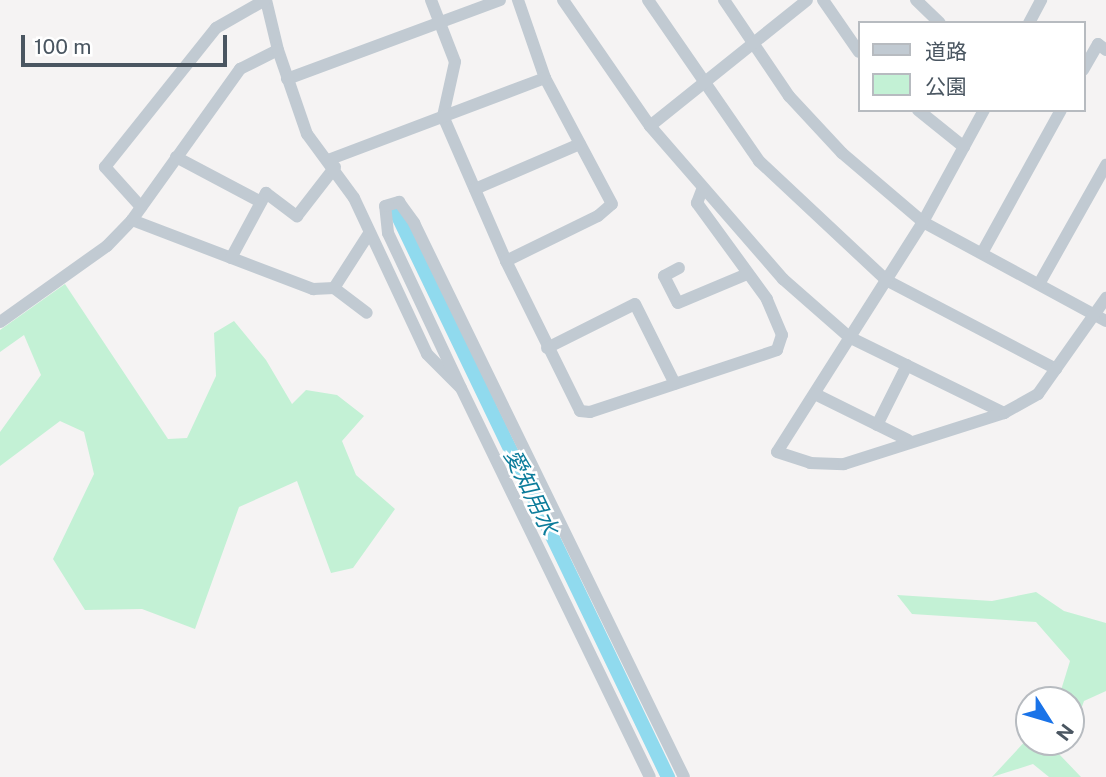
<!DOCTYPE html>
<meta charset="utf-8">
<style>
body{margin:0}
#map{position:relative;width:1106px;height:777px;overflow:hidden;background:#f5f3f3;font-family:"Public Sans","Noto Sans JP",sans-serif}
div>[style]{position:absolute}
.green>*{inset:0;background:#c3f1d5}
.canal>*{height:14px;margin:-7px;padding:0 7px;transform-origin:7px;border-radius:7px;background:#90daee}
.minor>*{height:12px;margin:-6px;padding:0 6px;transform-origin:6px;border-radius:6px;background:#c1cad2}
span{translate:-50% -50%;white-space:nowrap;text-align:center;line-height:1.15;-webkit-text-stroke:5px #fff;paint-order:stroke}
.water-label{font-size:23px;color:#0c7c9b;font-style:italic}
.legend{position:absolute;left:858px;top:21px;width:228px;height:91px;box-sizing:border-box;background:#fff;border:2px solid #b7bbc0;margin:0;padding:9px 12px;list-style:none;font-size:21px;color:#4a5661}
.legend li{display:flex;align-items:center;gap:14px;height:35px}
.legend b{width:35px;border:2px solid #b7bbc0}
.north{position:absolute;left:1015px;top:686px;width:70px;height:70px;box-sizing:border-box;background:#fff;border:2px solid #b7bbc0;border-radius:50%;rotate:127deg;font-size:19px;font-weight:700;line-height:28px;text-align:center;color:#4a5661}
.north::after{content:'';display:block;margin:auto;width:24px;height:32px;background:#1a73e8;clip-path:polygon(50% 0,100% 100%,50% 72%,0 100%)}
.scale{position:absolute;left:21px;top:35px;width:206px;height:32px;box-sizing:border-box;border:4px solid #4a5661;border-top:0;padding-left:9px;font-size:21px;line-height:24px;white-space:nowrap;color:#4a5661;-webkit-text-stroke:5px #fff;paint-order:stroke}
</style>
<div id="map">
<div class="green">
<div style="clip-path:polygon(65px 284px,168px 439px,187px 438px,216px 376px,214px 333px,234px 321px,266px 360px,292px 404px,306px 390px,337px 395px,364px 416px,342px 441px,356px 475px,395px 509px,353px 568px,331px 573px,297px 481px,239px 507px,195px 629px,142px 609px,85px 610px,53px 559px,94px 474px,84px 432px,60px 421px,0 466px,0 432px,41px 375px,24px 335px,0 352px,0 330px)"></div>
<div style="clip-path:polygon(1036px 592px,1064px 611px,1106px 623px,1106px 691px,1084px 701px,1071px 737px,1071px 700px,1058px 700px,1070px 661px,1036px 622px,912px 614px,897px 595px,992px 601px)"></div>
<div style="clip-path:polygon(1029px 737px,1029px 742px,1067px 742px,1059px 754px,1081px 777px,1049px 777px,1033px 764px,992px 777px)"></div>
</div>
<div class="canal">
<div style="left:394px;top:208px;width:632px;rotate:64.29deg"></div>
</div>
<div class="minor">
<div style="left:266px;top:0;width:51px;rotate:76.5deg"></div>
<div style="left:431px;top:0;width:66px;rotate:68.8deg"></div>
<div style="left:455px;top:62px;width:55px;rotate:102.5deg"></div>
<div style="left:443px;top:116px;width:158px;rotate:66.5deg"></div>
<div style="left:506px;top:261px;width:167px;rotate:63.7deg"></div>
<div style="left:580px;top:411px;width:10px;rotate:6deg"></div>
<div style="left:590px;top:412px;width:197px;rotate:-18.3deg"></div>
<div style="left:777px;top:350px;width:16px;rotate:-72deg"></div>
<div style="left:782px;top:335px;width:39px;rotate:-113deg"></div>
<div style="left:767px;top:299px;width:119px;rotate:-126.1deg"></div>
<div style="left:697px;top:203px;width:14px;rotate:-69deg"></div>
<div style="left:563px;top:0;width:153px;rotate:55.4deg"></div>
<div style="left:650px;top:126px;width:203px;rotate:49deg"></div>
<div style="left:783px;top:279px;width:88px;rotate:41.3deg"></div>
<div style="left:849px;top:337px;width:173px;rotate:26.1deg"></div>
<div style="left:648px;top:0;width:196px;rotate:55.4deg"></div>
<div style="left:759px;top:161px;width:174px;rotate:43.1deg"></div>
<div style="left:886px;top:280px;width:192px;rotate:27.6deg"></div>
<div style="left:724px;top:0;width:116px;rotate:55.9deg"></div>
<div style="left:789px;top:96px;width:78px;rotate:47.1deg"></div>
<div style="left:842px;top:153px;width:106px;rotate:40.4deg"></div>
<div style="left:923px;top:222px;width:208px;rotate:28.4deg"></div>
<div style="left:823px;top:0;width:63px;rotate:55.3deg"></div>
<div style="left:916px;top:0;width:33px;rotate:44deg"></div>
<div style="left:1029px;top:23px;width:26px;rotate:-62deg"></div>
<div style="left:1083px;top:70px;width:30px;rotate:-60deg"></div>
<div style="left:1098px;top:44px;width:10px;rotate:37deg"></div>
<div style="left:287px;top:79px;width:227px;rotate:-20.3deg"></div>
<div style="left:918px;top:110px;width:59px;rotate:38.8deg"></div>
<div style="left:984px;top:110px;width:128px;rotate:118.6deg"></div>
<div style="left:923px;top:222px;width:272px;rotate:122.4deg"></div>
<div style="left:777px;top:452px;width:35px;rotate:18deg"></div>
<div style="left:810px;top:463px;width:34px;rotate:2deg"></div>
<div style="left:844px;top:464px;width:168px;rotate:-17.7deg"></div>
<div style="left:1004px;top:413px;width:39px;rotate:-29deg"></div>
<div style="left:1038px;top:394px;width:118px;rotate:-54.7deg"></div>
<div style="left:650px;top:126px;width:201px;rotate:-38.7deg"></div>
<div style="left:176px;top:157px;width:96px;rotate:27.9deg"></div>
<div style="left:328px;top:160px;width:232px;rotate:-20.7deg"></div>
<div style="left:545px;top:78px;width:83px;rotate:-109.1deg"></div>
<div style="left:475px;top:189px;width:114px;rotate:-23.2deg"></div>
<div style="left:141px;top:207px;width:54px;rotate:-132deg"></div>
<div style="left:105px;top:167px;width:178px;rotate:-51.4deg"></div>
<div style="left:216px;top:28px;width:56px;rotate:-29.7deg"></div>
<div style="left:132px;top:220px;width:194px;rotate:20.9deg"></div>
<div style="left:313px;top:289px;width:21px;rotate:-3deg"></div>
<div style="left:334px;top:288px;width:41px;rotate:37.1deg"></div>
<div style="left:982px;top:253px;width:163px;rotate:-61.1deg"></div>
<div style="left:231px;top:258px;width:74px;rotate:-61.7deg"></div>
<div style="left:266px;top:193px;width:39px;rotate:37deg"></div>
<div style="left:297px;top:216px;width:62px;rotate:-52.2deg"></div>
<div style="left:506px;top:261px;width:102px;rotate:-26.1deg"></div>
<div style="left:598px;top:216px;width:18px;rotate:-41deg"></div>
<div style="left:612px;top:204px;width:143px;rotate:-118deg"></div>
<div style="left:679px;top:268px;width:17px;rotate:152deg"></div>
<div style="left:664px;top:276px;width:30px;rotate:63deg"></div>
<div style="left:678px;top:303px;width:75px;rotate:-22.8deg"></div>
<div style="left:1039px;top:284px;width:137px;rotate:-60.6deg"></div>
<div style="left:334px;top:288px;width:63px;rotate:-57.3deg"></div>
<div style="left:0;top:322px;width:131px;rotate:-35.4deg"></div>
<div style="left:107px;top:246px;width:36px;rotate:-46deg"></div>
<div style="left:132px;top:220px;width:186px;rotate:-54.4deg"></div>
<div style="left:240px;top:69px;width:42px;rotate:-26.6deg"></div>
<div style="left:278px;top:50px;width:89px;rotate:71deg"></div>
<div style="left:307px;top:134px;width:79px;rotate:53.7deg"></div>
<div style="left:354px;top:198px;width:172px;rotate:64.9deg"></div>
<div style="left:427px;top:354px;width:48px;rotate:45deg"></div>
<div style="left:461px;top:388px;width:432px;rotate:64.1deg"></div>
<div style="left:547px;top:348px;width:98px;rotate:-26.6deg"></div>
<div style="left:635px;top:304px;width:89px;rotate:63.4deg"></div>
<div style="left:460px;top:386px;width:169px;rotate:-115.2deg"></div>
<div style="left:388px;top:233px;width:27px;rotate:-96deg"></div>
<div style="left:385px;top:206px;width:15px;rotate:-16deg"></div>
<div style="left:399px;top:202px;width:26px;rotate:54deg"></div>
<div style="left:414px;top:223px;width:616px;rotate:64.02deg"></div>
<div style="left:815px;top:394px;width:104px;rotate:26.3deg"></div>
<div style="left:877px;top:425px;width:67px;rotate:-63.4deg"></div>
</div>
<div class="water-label">
<span style="left:531px;top:492px;rotate:64deg">愛知用水</span>
</div>
<ul class="legend">
<li><b style="height:9px;background:#c1cad2"></b>道路</li>
<li><b style="height:19px;background:#c3f1d5"></b>公園</li>
</ul>
<div class="north">N</div>
<div class="scale">100 m</div>
</div>
